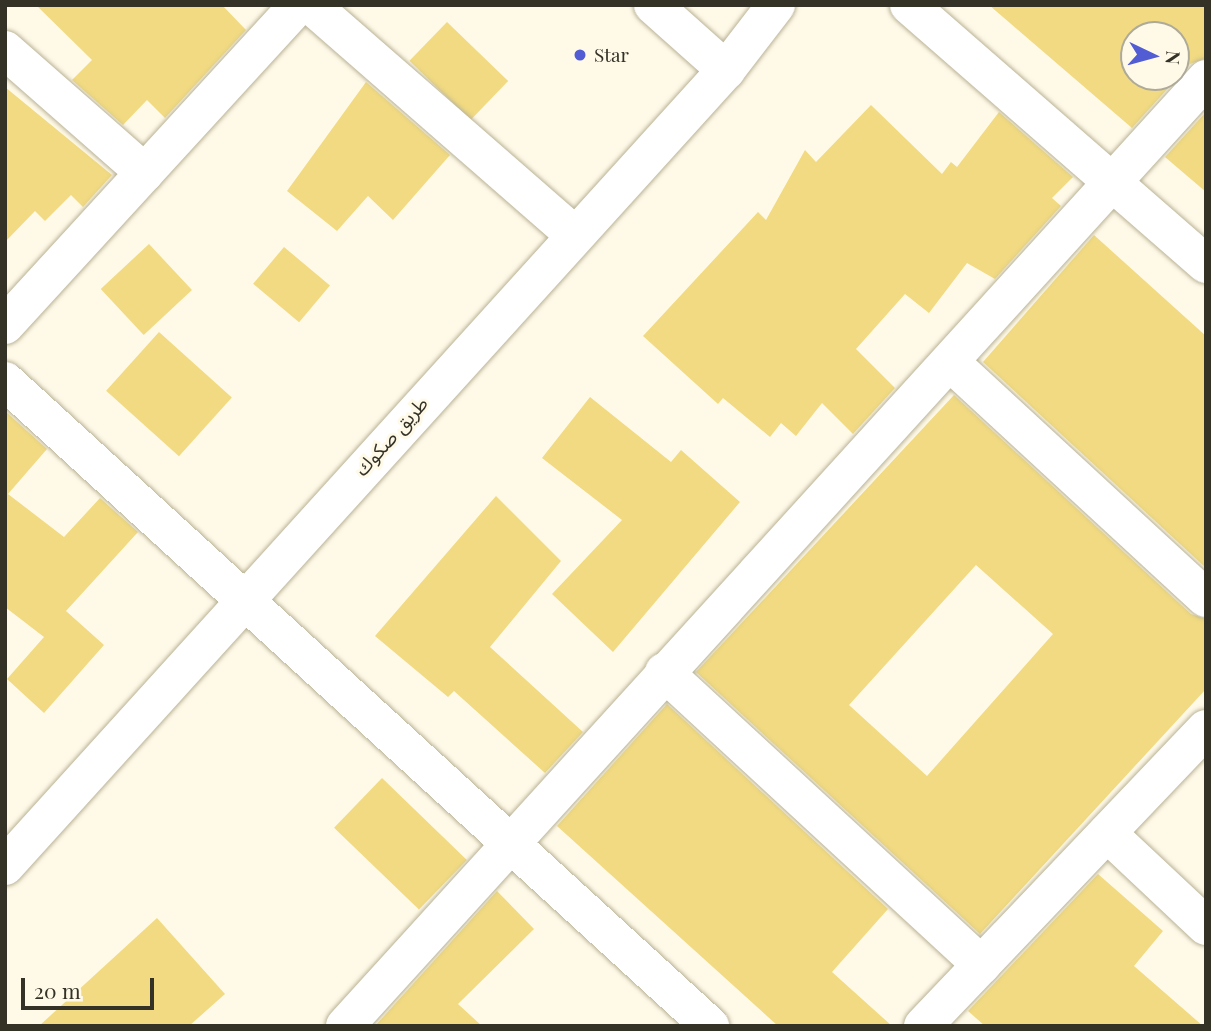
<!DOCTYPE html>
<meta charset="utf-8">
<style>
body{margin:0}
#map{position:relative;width:1211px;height:1031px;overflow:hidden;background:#fffae8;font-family:"Playfair Display","Noto Sans Arabic",serif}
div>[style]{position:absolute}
.building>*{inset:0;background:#f1da81;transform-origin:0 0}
.roads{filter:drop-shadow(0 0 2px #b9b296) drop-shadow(0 0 2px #b9b296)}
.street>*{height:38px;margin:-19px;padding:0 19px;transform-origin:19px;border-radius:19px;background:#fff}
.secondary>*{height:38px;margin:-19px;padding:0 19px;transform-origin:19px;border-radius:19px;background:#fff}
.dots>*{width:19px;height:19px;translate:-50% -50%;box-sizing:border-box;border:4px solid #fffae8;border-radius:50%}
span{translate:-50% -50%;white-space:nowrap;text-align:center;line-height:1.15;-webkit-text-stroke:6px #fffae8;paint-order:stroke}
.poi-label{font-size:19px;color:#343126}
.left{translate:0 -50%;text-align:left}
.street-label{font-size:19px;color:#343126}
.frame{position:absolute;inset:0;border:7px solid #343126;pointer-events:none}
.north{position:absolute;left:1120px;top:21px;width:70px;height:70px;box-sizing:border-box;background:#fffae8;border:2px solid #aeaa9a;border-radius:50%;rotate:95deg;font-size:19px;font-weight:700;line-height:28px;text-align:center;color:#343126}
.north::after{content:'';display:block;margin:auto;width:24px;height:32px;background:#535dd3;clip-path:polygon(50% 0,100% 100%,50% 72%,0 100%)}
.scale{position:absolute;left:21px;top:978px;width:133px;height:32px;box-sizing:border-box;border:4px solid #343126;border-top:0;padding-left:9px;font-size:21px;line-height:24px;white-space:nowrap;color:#343126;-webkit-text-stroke:5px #fffae8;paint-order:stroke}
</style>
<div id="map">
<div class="building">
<div style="clip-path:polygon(36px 5px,222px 5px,246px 30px,165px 118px,147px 100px,123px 125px,72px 80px,92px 60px)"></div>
<div style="clip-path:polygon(evenodd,989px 5px,1206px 5px,1206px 58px,1190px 64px,1132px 128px,989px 5px,1134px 35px,1176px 35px,1176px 77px,1134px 77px,1134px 35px)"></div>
<div style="left:447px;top:22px;width:85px;height:54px;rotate:44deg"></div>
<div style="clip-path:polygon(366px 82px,450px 155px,393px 220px,368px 196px,337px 231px,287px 191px)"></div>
<div style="clip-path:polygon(5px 87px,112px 175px,83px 207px,71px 195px,45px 221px,35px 211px,5px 242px)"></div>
<div style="clip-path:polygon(871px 105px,942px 174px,951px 162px,957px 167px,999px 112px,1073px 177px,1052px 198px,1061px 206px,995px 279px,967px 263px,929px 313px,905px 294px,856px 349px,895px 388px,853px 434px,822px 403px,796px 436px,781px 423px,770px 437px,723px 398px,718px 404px,643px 336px,758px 212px,766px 220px,805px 150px,816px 162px)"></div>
<div style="clip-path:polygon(1206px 112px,1206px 192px,1165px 157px)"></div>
<div style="clip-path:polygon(1094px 235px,1206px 336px,1206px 568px,983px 362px)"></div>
<div style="left:149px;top:244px;width:63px;height:66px;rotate:47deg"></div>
<div style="left:284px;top:247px;width:60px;height:48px;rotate:40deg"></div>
<div style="left:159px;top:332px;width:98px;height:79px;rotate:42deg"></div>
<div style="clip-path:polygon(evenodd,954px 395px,1191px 614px,1206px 619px,1206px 689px,980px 934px,696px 672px,954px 395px,976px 565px,1053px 634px,927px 776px,849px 705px,976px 565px)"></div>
<div style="clip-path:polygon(590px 397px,671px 462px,681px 450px,740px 502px,613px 652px,552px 594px,622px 520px,542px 458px)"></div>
<div style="clip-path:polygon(5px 411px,47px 449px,8px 494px,64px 537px,100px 498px,138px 532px,66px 611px,104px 645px,44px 713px,7px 679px,44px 637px,5px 607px)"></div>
<div style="clip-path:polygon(496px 496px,561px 561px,490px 647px,583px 732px,545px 773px,454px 691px,448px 697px,375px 636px)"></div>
<div style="clip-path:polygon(667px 704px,888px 909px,832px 972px,892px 1026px,778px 1026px,557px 826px)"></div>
<div style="left:382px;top:778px;width:118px;height:69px;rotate:44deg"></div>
<div style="clip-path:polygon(1098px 874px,1163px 931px,1134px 966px,1203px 1026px,985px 1026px,968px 1011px)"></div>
<div style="clip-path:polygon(497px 891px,534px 929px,458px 1004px,482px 1026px,375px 1026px)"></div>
<div style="clip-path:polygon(157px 918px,225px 994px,189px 1026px,39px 1026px)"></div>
</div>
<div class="roads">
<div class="street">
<div style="left:311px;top:5px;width:347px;rotate:41.1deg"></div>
<div style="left:653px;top:5px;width:98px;rotate:41.7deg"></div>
<div style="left:909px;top:5px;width:394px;rotate:41.1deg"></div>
<div style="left:5px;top:50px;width:186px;rotate:41.3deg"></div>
<div style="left:5px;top:325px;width:434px;rotate:-47.5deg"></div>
<div style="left:950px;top:362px;width:348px;rotate:42.7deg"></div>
<div style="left:5px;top:381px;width:956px;rotate:42.46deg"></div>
<div style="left:664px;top:672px;width:432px;rotate:42.7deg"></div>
<div style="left:1107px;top:833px;width:136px;rotate:43.2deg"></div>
<div style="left:345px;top:1026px;width:1280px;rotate:-47.72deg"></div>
<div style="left:923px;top:1026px;width:410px;rotate:-46.4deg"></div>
</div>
<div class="secondary">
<div style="left:5px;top:866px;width:1074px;rotate:-47.83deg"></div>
<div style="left:726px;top:70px;width:82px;rotate:-52.4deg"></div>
</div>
</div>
<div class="dots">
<div style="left:580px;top:55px;background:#535dd3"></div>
</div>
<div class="poi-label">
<span class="left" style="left:594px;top:55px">Star</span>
</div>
<div class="street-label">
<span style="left:391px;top:436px;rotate:-48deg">طريق صكوك</span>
</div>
<div class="frame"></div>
<div class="north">N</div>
<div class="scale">20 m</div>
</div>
